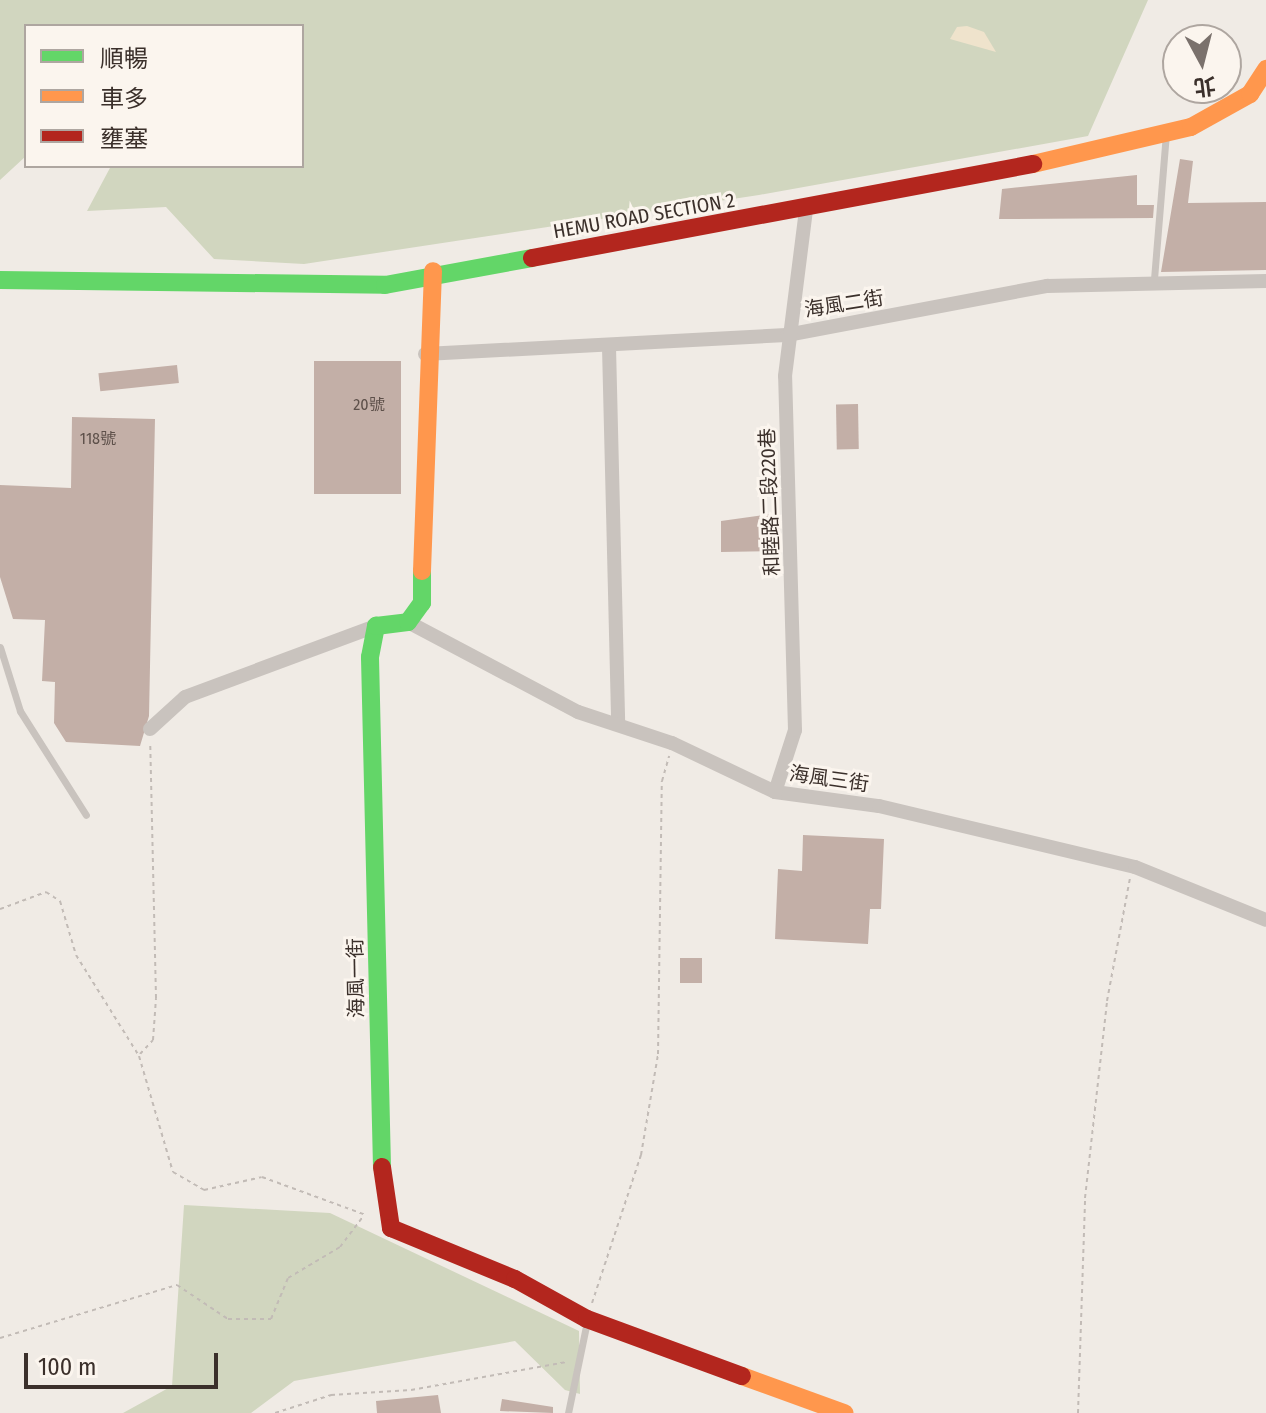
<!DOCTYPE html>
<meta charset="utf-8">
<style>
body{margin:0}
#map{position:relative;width:1266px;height:1413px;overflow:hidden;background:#f0ebe5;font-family:"Fira Sans Condensed","Noto Sans TC",sans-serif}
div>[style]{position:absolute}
.green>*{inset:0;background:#d1d6bf}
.sand>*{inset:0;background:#efe3cc}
.building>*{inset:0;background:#c3afa7;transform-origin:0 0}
.path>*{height:2px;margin-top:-1px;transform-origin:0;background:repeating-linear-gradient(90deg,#c2bbb6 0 4px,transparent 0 8px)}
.lane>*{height:7px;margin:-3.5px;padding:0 3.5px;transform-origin:3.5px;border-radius:3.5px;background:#c9c3be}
.street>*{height:14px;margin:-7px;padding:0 7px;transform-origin:7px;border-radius:7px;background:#c9c3be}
.fast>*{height:18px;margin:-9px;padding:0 9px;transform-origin:9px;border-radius:9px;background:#63d668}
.slow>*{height:18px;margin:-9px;padding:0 9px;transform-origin:9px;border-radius:9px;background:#ff974d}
.jam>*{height:18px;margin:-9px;padding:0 9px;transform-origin:9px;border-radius:9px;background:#b3261e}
span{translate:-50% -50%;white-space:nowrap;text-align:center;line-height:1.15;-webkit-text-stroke:6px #fbf5ee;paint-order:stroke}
.number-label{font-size:16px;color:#5d504a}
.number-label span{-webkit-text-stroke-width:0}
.street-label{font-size:20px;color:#3b302b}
.legend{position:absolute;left:24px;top:24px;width:280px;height:144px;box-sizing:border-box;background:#fbf5ee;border:2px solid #aea6a0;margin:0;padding:10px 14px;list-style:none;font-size:24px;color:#3b302b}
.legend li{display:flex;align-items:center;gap:16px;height:40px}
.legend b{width:40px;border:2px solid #aea6a0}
.north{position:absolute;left:1162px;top:24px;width:80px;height:80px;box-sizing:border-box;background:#fbf5ee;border:2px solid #aea6a0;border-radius:50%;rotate:173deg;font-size:22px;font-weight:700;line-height:32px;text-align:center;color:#3b302b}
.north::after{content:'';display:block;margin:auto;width:28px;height:36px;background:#7a716c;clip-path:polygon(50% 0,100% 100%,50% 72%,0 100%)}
.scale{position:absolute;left:24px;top:1353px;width:194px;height:36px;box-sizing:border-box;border:4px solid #3b302b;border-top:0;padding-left:10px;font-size:24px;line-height:28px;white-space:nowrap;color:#3b302b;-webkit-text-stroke:6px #fbf5ee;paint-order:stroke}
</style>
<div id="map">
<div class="green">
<div style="clip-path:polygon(0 0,1148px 0,1088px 136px,759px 195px,304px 264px,214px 259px,166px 207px,87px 211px,111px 166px,302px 166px,302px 26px,26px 26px,26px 156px,0 180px)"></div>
<div style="clip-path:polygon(184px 1205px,330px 1213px,579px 1331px,580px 1394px,565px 1390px,515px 1341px,294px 1381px,251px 1413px,123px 1413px,172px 1386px)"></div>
</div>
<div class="sand">
<div style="clip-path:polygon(967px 26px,984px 32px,996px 52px,950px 39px,957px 27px)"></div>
</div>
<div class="building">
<div style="clip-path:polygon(1180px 159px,1193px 161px,1188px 203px,1266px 202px,1266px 270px,1161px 272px)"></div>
<div style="clip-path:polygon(1137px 175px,1137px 205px,1154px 205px,1153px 218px,999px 219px,1002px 189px)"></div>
<div style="left:314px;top:361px;width:87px;height:133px"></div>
<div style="left:177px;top:365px;width:18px;height:79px;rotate:84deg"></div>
<div style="left:858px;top:404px;width:45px;height:22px;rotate:89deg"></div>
<div style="clip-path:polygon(72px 417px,155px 419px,149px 716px,140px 746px,66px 742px,54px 723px,55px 682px,42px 681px,45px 620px,13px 619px,0 577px,0 485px,71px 488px)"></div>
<div style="clip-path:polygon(779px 513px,780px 551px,721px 552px,721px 521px)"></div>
<div style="clip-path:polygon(803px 835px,884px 839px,881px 909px,870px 909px,868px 944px,775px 939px,778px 869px,802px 871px)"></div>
<div style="left:680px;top:958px;width:22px;height:25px"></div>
<div style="clip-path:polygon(438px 1395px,441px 1413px,377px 1413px,376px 1401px)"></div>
<div style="clip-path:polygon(502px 1399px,553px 1407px,553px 1413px,500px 1411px)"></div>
</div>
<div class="path">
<div style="left:0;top:909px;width:49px;rotate:-20.3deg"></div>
<div style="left:46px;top:892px;width:17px;rotate:33deg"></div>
<div style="left:60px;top:901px;width:56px;rotate:73.5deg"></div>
<div style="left:76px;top:955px;width:119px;rotate:58deg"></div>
<div style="left:139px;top:1056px;width:121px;rotate:73.7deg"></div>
<div style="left:173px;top:1172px;width:36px;rotate:30deg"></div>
<div style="left:204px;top:1190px;width:59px;rotate:-12.6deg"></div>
<div style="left:262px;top:1177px;width:111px;rotate:20.1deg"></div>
<div style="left:140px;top:1054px;width:19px;rotate:-47deg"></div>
<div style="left:153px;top:1040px;width:42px;rotate:-85.9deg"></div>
<div style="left:156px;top:998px;width:256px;rotate:-91.3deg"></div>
<div style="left:592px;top:1303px;width:156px;rotate:-71.7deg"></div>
<div style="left:641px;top:1155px;width:102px;rotate:-80.4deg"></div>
<div style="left:658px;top:1054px;width:273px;rotate:-89.2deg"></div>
<div style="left:662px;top:781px;width:26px;rotate:-74deg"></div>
<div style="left:0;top:1338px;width:185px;rotate:-16.7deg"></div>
<div style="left:177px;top:1285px;width:61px;rotate:33.7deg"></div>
<div style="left:228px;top:1319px;width:43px"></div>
<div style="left:271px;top:1319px;width:44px;rotate:-67.5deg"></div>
<div style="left:288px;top:1278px;width:61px;rotate:-30.8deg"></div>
<div style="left:340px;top:1247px;width:39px;rotate:-53deg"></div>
<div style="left:275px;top:1413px;width:59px;rotate:-17.8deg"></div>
<div style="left:331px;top:1395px;width:80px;rotate:-3.6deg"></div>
<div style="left:411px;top:1390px;width:158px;rotate:-10.2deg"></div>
<div style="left:1078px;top:1413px;width:215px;rotate:-88.1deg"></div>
<div style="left:1085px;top:1198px;width:198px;rotate:-83.6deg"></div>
<div style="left:1107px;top:1001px;width:125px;rotate:-79.4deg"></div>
</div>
<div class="lane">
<div style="left:1154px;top:279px;width:145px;rotate:-85.3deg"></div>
<div style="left:0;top:647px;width:67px;rotate:72.6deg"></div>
<div style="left:20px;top:711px;width:123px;rotate:57.6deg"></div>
<div style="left:568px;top:1413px;width:94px;rotate:-78.3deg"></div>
</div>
<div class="street">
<div style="left:609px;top:347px;width:376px;rotate:88.6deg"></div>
<div style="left:425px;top:354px;width:362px;rotate:-3deg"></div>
<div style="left:787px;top:335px;width:265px;rotate:-10.7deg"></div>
<div style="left:1047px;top:286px;width:219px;rotate:-1.3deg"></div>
<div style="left:408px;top:622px;width:192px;rotate:27.9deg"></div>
<div style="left:578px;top:712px;width:99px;rotate:18.3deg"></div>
<div style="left:672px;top:743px;width:114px;rotate:25.4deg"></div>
<div style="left:775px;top:792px;width:105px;rotate:7.7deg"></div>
<div style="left:879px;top:806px;width:263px;rotate:13.4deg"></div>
<div style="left:1135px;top:867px;width:141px;rotate:22deg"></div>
<div style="left:150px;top:729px;width:47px;rotate:-42.4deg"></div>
<div style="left:185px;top:697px;width:204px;rotate:-20.4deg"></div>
<div style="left:775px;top:792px;width:65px;rotate:-72.1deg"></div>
<div style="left:795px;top:730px;width:354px;rotate:-91.6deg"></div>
<div style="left:785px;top:376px;width:168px;rotate:-82.8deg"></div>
</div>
<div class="fast">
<div style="left:0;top:280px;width:385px;rotate:0.7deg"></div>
<div style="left:385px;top:285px;width:149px;rotate:-10.4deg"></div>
<div style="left:382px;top:1167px;width:510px;rotate:-91.35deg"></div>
<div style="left:370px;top:657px;width:32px;rotate:-79deg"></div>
<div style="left:376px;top:626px;width:32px;rotate:-7deg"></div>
<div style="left:408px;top:622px;width:24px;rotate:-54deg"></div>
<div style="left:422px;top:603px;width:32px;rotate:-90deg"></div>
</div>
<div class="slow">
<div style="left:1033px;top:164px;width:162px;rotate:-13.2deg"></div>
<div style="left:1191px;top:127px;width:68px;rotate:-29.2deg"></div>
<div style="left:1250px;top:94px;width:30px;rotate:-57deg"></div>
<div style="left:422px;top:571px;width:300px;rotate:-87.9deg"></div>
<div style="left:742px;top:1376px;width:109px;rotate:19.9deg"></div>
</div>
<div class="jam">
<div style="left:532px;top:258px;width:510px;rotate:-10.63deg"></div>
<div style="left:382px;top:1167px;width:62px;rotate:81.6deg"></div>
<div style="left:391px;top:1228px;width:134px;rotate:22.4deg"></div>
<div style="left:515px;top:1279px;width:82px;rotate:29.1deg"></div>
<div style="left:587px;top:1319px;width:165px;rotate:20.2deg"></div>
</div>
<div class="number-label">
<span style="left:369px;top:405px">20號</span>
<span style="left:98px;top:439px">118號</span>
</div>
<div class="street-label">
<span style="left:644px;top:216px;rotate:-10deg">HEMU ROAD SECTION 2</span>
<span style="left:844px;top:304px;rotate:-9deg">海風二街</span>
<span style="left:770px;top:502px;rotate:-92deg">和睦路二段220巷</span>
<span style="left:829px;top:779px;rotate:8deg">海風三街</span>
<span style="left:356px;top:978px;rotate:-91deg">海風一街</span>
</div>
<ul class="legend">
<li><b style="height:10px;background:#63d668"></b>順暢</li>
<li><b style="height:10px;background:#ff974d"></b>車多</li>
<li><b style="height:10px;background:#b3261e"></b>壅塞</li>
</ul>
<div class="north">北</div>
<div class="scale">100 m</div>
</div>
